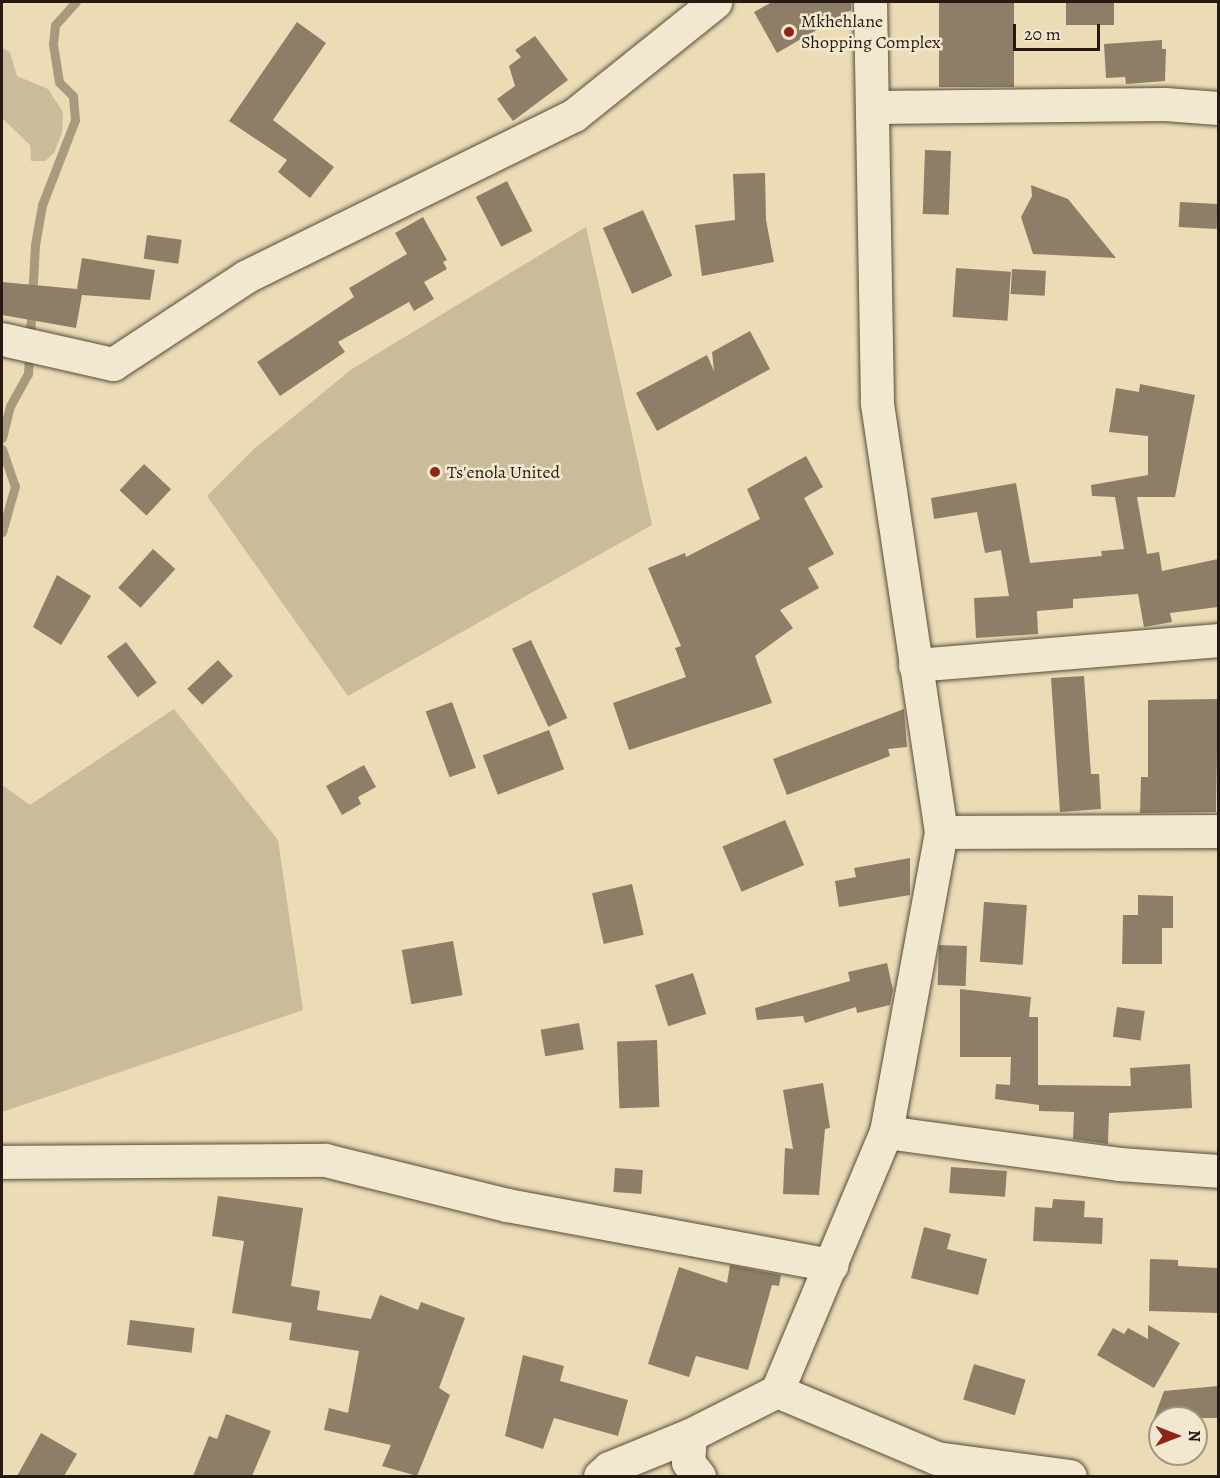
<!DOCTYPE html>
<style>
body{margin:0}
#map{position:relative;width:1220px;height:1478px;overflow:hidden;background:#ebdcb6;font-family:Alegreya,serif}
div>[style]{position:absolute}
.green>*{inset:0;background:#cabb9a}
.stream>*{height:9px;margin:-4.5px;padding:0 4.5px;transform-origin:4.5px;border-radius:4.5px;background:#a89a7e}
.building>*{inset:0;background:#8d7f67;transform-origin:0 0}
.roads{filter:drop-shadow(0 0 2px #584a3b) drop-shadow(0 0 2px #584a3b)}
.street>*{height:33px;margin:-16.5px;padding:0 16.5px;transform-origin:16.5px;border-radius:16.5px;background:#f2e8d0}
.dots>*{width:16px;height:16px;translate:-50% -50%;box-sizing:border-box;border:3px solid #f2e8d0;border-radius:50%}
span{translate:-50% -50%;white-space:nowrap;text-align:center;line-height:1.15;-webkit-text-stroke:5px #f2e8d0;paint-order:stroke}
.poi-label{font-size:18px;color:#271a12}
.left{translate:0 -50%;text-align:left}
.frame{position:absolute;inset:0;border:3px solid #271a12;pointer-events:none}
.north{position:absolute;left:1148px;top:1406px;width:60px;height:60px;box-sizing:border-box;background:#f2e8d0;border:2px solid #a19684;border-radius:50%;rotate:90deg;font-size:16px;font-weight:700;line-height:24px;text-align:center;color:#271a12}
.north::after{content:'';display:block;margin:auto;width:21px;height:27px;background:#8f2418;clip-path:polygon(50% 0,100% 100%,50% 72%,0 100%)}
.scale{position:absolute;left:1013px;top:24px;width:87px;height:27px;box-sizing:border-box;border:3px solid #271a12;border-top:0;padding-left:8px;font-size:18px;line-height:21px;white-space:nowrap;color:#271a12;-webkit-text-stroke:4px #f2e8d0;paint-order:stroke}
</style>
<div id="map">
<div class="green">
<div style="clip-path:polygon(2px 48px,10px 52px,17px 76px,48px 89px,63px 112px,62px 133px,54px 153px,45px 161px,31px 161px,30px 145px,2px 118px)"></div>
<div style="clip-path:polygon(586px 227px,652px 525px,348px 696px,207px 496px,254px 449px,352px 369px)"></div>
<div style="clip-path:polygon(174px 709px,278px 840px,303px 1010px,2px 1112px,2px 785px,30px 805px)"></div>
</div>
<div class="stream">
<div style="left:2px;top:438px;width:33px;rotate:-76deg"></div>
<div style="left:10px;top:406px;width:37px;rotate:-61deg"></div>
<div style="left:28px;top:374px;width:129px;rotate:-86.9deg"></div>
<div style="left:35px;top:245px;width:41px;rotate:-80.1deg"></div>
<div style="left:42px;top:205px;width:91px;rotate:-68.8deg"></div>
<div style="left:75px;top:120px;width:24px;rotate:-95deg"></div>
<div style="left:73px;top:96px;width:20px;rotate:-135deg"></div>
<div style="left:59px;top:82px;width:38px;rotate:-99deg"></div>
<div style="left:53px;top:44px;width:19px;rotate:-84deg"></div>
<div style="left:55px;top:25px;width:31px;rotate:-48deg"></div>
<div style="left:2px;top:449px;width:39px;rotate:71deg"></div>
<div style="left:15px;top:486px;width:48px;rotate:105.8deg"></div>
</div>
<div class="building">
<div style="clip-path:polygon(772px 2px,851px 2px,851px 10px,777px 53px,754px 12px)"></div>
<div style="left:939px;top:2px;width:75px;height:85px"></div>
<div style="left:1066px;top:2px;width:48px;height:23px"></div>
<div style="clip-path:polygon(297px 22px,326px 43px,273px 120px,334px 167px,310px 198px,278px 172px,287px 160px,229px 121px)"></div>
<div style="clip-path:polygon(535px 36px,568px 80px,513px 121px,497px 99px,515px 86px,509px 66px,521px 57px,515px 50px)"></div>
<div style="clip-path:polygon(1162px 40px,1162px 49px,1166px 49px,1165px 81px,1126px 84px,1125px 77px,1106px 78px,1104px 44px)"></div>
<div style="left:925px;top:150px;width:26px;height:64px;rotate:2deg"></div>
<div style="clip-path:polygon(765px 173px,766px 220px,774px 262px,702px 276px,695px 225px,735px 220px,733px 174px)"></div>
<div style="left:507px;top:181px;width:56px;height:35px;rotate:63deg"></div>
<div style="clip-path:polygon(1031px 185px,1068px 199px,1116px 258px,1033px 254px,1021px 217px,1032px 196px)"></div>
<div style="left:1180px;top:202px;width:38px;height:25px;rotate:3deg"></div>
<div style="left:643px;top:210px;width:72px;height:44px;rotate:66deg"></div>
<div style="clip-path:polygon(423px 217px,447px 260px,443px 262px,447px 269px,424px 282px,434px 299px,414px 311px,409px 302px,338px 342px,345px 352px,280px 396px,257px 362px,354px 297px,349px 288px,407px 254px,395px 233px)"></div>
<div style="left:147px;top:235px;width:35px;height:24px;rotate:8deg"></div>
<div style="clip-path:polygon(82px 258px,155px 270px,150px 300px,82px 295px,76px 328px,2px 315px,2px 282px,77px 289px)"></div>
<div style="left:956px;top:268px;width:55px;height:49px;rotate:4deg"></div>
<div style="left:1012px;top:269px;width:34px;height:25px;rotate:3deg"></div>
<div style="clip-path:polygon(750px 331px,770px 369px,657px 431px,636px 393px,707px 355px,714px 371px,712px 352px)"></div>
<div style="clip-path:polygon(1140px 384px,1195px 395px,1175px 497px,1137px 497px,1147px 554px,1159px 552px,1162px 571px,1218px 559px,1218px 607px,1170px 613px,1172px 622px,1144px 627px,1138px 594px,1073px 599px,1073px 608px,1037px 611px,1038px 634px,976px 638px,974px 598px,1009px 596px,1001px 550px,985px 553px,977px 512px,934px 519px,931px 498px,1016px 483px,1030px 563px,1102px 556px,1101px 551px,1124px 549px,1115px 497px,1092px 496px,1091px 485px,1148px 475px,1148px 436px,1109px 432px,1116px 388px,1139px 392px)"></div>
<div style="clip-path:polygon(806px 456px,823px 487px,804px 498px,834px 554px,808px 568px,819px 588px,780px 610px,793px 628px,755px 656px,772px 703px,629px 750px,613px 703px,686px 677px,675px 648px,681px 646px,648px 568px,685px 553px,686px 557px,760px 519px,747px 489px)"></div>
<div style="left:144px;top:464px;width:37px;height:36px;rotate:43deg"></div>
<div style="left:153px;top:549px;width:30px;height:52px;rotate:42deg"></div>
<div style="clip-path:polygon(57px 575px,91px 596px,61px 645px,33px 627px)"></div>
<div style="left:531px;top:640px;width:86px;height:21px;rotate:65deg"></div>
<div style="left:126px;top:642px;width:51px;height:24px;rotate:53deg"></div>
<div style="left:218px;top:660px;width:22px;height:42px;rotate:47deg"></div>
<div style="clip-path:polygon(1084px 676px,1091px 774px,1099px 774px,1101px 809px,1060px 812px,1051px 678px)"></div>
<div style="clip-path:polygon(1218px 699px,1216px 812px,1140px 813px,1141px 777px,1148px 777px,1148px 700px)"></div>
<div style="left:452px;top:702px;width:70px;height:28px;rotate:70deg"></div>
<div style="clip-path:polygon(904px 709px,907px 747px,888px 749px,890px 756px,787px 795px,773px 759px)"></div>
<div style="left:549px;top:730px;width:42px;height:71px;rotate:69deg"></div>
<div style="clip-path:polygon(364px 765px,376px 787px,358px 797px,361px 804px,342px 815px,326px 786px)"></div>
<div style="left:785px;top:820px;width:49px;height:68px;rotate:67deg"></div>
<div style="clip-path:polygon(910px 858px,910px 895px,839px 907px,835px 881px,856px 877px,854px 868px)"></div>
<div style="left:632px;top:884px;width:52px;height:41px;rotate:77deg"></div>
<div style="clip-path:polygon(1138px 895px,1173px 896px,1173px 928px,1162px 928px,1162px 964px,1122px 964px,1123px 915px,1138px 915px)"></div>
<div style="left:984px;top:902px;width:43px;height:60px;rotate:4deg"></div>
<div style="left:453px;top:941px;width:55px;height:52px;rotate:80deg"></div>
<div style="left:939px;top:945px;width:28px;height:40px;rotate:2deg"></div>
<div style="clip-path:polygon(887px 963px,893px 990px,890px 1005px,857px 1013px,856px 1007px,805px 1023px,803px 1016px,757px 1020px,755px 1008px,850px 981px,848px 972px)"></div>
<div style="left:693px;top:973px;width:43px;height:40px;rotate:72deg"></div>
<div style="clip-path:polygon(960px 989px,1031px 997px,1029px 1017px,1038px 1017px,1038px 1085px,1131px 1086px,1130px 1068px,1190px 1064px,1192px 1108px,1109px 1113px,1108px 1144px,1073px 1139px,1074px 1112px,1039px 1111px,1039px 1105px,995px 1099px,996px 1084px,1010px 1085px,1011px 1057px,960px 1057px)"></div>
<div style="left:1117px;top:1007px;width:28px;height:30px;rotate:8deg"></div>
<div style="left:579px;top:1023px;width:27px;height:39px;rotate:80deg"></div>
<div style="left:657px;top:1040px;width:67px;height:40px;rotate:88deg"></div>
<div style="clip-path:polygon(823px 1083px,830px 1128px,825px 1129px,819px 1195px,783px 1194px,785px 1148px,793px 1149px,783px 1090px)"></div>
<div style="left:951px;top:1167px;width:56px;height:26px;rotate:4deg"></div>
<div style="left:615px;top:1168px;width:28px;height:24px;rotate:4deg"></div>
<div style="clip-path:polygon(218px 1196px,303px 1208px,291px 1286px,320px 1291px,317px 1310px,371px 1319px,380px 1295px,418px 1310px,421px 1302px,465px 1318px,439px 1388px,450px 1395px,417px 1476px,382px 1466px,391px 1445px,324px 1430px,329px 1408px,348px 1413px,359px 1351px,289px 1340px,292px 1323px,232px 1313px,244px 1241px,212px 1236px)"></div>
<div style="clip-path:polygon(1053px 1199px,1085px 1201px,1084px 1217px,1103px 1218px,1102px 1244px,1033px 1241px,1035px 1207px,1052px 1208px)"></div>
<div style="clip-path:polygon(924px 1227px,951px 1234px,947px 1249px,987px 1259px,978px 1295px,911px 1278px)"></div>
<div style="clip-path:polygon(1150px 1259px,1178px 1260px,1178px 1266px,1217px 1268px,1218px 1313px,1149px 1311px)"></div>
<div style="clip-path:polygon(730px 1265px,781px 1275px,779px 1286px,772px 1285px,748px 1370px,696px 1356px,689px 1377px,648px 1364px,679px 1267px,727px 1283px)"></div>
<div style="left:130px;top:1320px;width:65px;height:25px;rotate:7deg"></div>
<div style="clip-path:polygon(1148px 1325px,1180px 1343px,1154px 1388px,1097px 1355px,1113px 1328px,1124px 1334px,1128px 1328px,1148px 1339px)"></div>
<div style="clip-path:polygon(523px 1355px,564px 1366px,560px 1381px,628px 1400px,618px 1436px,554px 1418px,543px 1449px,505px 1436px)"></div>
<div style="left:974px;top:1364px;width:54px;height:37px;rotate:17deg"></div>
<div style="clip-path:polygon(1218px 1386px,1218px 1418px,1154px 1418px,1164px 1391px)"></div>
<div style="clip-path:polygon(226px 1414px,271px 1431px,252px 1476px,193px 1476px,209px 1436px,217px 1439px)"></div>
<div style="clip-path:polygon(41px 1433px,77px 1454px,64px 1476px,17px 1476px)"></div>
</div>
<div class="roads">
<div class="street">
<div style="left:874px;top:107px;width:291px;rotate:-0.6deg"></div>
<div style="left:1165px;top:104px;width:53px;rotate:4.3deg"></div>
<div style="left:2px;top:339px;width:114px;rotate:12.7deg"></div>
<div style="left:113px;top:364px;width:160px;rotate:-33.3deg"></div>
<div style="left:247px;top:276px;width:364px;rotate:-26.2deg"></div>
<div style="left:574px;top:115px;width:181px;rotate:-38.7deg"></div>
<div style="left:915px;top:665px;width:304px;rotate:-4.7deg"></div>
<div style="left:941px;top:832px;width:277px;rotate:-0.2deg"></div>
<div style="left:886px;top:1132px;width:235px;rotate:7.8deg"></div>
<div style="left:1119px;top:1164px;width:99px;rotate:4deg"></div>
<div style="left:2px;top:1162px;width:323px;rotate:-0.4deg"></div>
<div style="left:325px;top:1160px;width:187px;rotate:13.9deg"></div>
<div style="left:507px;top:1205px;width:330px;rotate:10.5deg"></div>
<div style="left:777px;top:1391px;width:173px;rotate:22.8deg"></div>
<div style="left:936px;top:1458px;width:135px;rotate:7.7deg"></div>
<div style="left:690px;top:1435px;width:27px;rotate:94deg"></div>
<div style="left:688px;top:1462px;width:18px;rotate:52deg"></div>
<div style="left:600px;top:1476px;width:12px;rotate:-42deg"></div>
<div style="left:609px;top:1468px;width:87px;rotate:-22.2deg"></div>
<div style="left:690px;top:1435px;width:97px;rotate:-26.8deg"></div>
<div style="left:777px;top:1391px;width:281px;rotate:-67.2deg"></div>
<div style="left:886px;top:1132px;width:305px;rotate:-79.6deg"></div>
<div style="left:941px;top:832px;width:435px;rotate:-98.5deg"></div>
<div style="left:877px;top:402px;width:400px;rotate:-91deg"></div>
</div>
</div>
<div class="dots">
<div style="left:789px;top:32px;background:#8f2418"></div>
<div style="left:435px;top:472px;background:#8f2418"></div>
</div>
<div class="poi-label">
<span class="left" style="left:801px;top:32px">Mkhehlane<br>Shopping Complex</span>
<span class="left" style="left:447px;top:472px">Ts'enola United</span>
</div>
<div class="frame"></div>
<div class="north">N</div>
<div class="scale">20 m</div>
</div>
